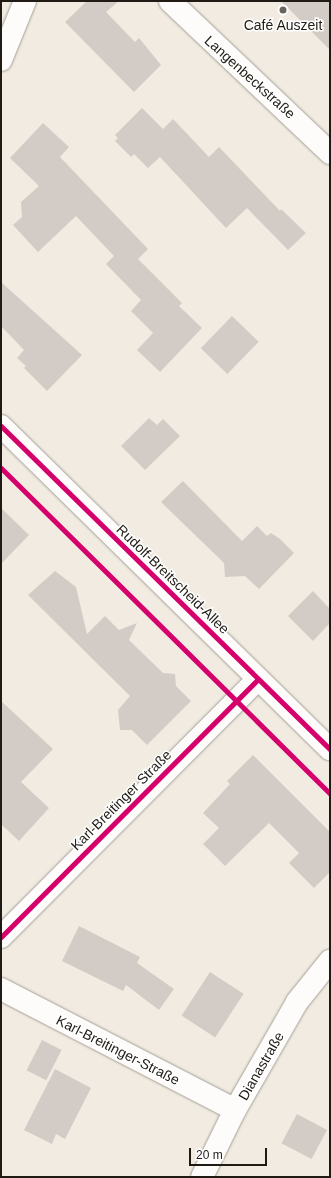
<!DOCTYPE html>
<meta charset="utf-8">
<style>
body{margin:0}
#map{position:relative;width:331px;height:1178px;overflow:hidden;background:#f1ebe1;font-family:Helvetica,sans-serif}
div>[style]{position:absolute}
.building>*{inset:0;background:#d3ccc6;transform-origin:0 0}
.roads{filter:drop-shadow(0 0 1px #a5a098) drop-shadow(0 0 1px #a5a098)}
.minor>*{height:22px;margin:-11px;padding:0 11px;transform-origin:11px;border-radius:11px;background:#fdfcfa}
.tertiary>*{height:22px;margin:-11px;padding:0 11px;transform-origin:11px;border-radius:11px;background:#fdfcfa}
.cycleway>*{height:5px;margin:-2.5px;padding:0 2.5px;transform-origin:2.5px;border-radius:2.5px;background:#d6006c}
.dots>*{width:11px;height:11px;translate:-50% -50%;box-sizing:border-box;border:2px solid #fff;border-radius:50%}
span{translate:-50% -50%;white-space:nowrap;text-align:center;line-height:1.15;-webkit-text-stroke:3px #fff;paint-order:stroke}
.poi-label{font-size:14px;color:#1f1b14}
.street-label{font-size:14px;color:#1f1b14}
.frame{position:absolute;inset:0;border:2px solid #1f1b14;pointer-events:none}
.scale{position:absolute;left:189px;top:1148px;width:78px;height:18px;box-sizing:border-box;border:2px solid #1f1b14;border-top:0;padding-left:5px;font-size:12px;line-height:14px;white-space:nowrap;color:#1f1b14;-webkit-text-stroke:3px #fff;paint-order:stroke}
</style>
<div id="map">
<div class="building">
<div style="clip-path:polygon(87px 1px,119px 1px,106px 12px,135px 42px,139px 38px,161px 65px,134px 92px,65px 22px)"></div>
<div style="clip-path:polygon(281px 1px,330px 1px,330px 50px)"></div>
<div style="clip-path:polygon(142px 108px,163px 129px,173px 119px,209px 157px,219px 147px,280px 211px,281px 209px,306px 233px,288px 250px,247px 208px,226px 228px,160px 157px,148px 168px,134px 154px,131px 157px,115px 141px,118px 138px,115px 135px)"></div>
<div style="clip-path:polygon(43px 123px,69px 147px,60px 157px,148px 249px,138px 259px,182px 303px,179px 306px,202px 328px,160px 372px,137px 350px,153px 333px,131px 311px,141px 300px,106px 264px,114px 256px,76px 216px,38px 252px,13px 225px,22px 217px,21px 202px,39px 186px,10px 158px)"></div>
<div style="clip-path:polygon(1px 282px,82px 355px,47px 391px,24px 368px,26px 366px,17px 358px,24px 350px,1px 326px)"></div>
<div style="left:232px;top:316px;width:37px;height:45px;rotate:44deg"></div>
<div style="clip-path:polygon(149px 418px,157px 425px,163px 419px,180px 436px,145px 470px,121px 446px)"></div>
<div style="clip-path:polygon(183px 481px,242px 541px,257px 526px,267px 536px,271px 533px,280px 539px,294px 553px,259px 589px,245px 576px,225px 577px,224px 563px,161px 502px)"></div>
<div style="clip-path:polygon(1px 508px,29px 535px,1px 564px)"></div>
<div style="clip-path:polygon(55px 571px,76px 587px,87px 634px,105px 616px,119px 630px,137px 623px,129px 640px,163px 673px,175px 674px,176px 686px,191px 701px,147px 745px,132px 730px,120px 730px,118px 710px,130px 696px,28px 595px)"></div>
<div style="clip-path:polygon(313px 591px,330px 609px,330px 623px,313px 641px,288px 616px)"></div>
<div style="clip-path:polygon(1px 701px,53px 749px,21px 782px,49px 808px,19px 841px,1px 824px)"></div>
<div style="clip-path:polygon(253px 755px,330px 832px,330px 872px,314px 888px,289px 863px,299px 853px,269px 823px,225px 866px,203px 844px,219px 828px,203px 813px,230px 784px,227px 781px)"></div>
<div style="clip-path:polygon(79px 926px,140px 957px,137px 963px,174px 989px,159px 1010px,126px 985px,123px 991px,62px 961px)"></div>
<div style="left:210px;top:972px;width:40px;height:52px;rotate:33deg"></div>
<div style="left:42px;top:1040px;width:22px;height:34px;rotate:27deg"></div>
<div style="clip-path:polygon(55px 1069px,91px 1088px,65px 1139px,56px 1134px,52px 1144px,24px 1130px)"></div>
<div style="left:297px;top:1114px;width:34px;height:33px;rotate:28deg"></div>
</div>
<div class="roads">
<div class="minor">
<div style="left:170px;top:1px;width:221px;rotate:43.5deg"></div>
<div style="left:1px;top:60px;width:64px;rotate:-67.9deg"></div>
<div style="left:1px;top:937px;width:364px;rotate:-45.1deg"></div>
<div style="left:1px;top:989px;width:263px;rotate:27.3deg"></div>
<div style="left:202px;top:1177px;width:75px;rotate:-63.8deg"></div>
<div style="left:235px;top:1110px;width:125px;rotate:-60.1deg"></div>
<div style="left:297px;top:1002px;width:53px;rotate:-51.2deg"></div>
</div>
<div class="tertiary">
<div style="left:1px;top:426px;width:461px;rotate:44.5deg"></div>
</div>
</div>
<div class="cycleway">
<div style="left:1px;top:426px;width:461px;rotate:44.5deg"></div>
<div style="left:1px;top:468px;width:463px;rotate:44.7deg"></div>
<div style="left:1px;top:937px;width:364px;rotate:-45.1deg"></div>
</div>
<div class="dots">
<div style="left:283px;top:10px;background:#68645c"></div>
</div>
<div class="poi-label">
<span style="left:283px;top:25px">Café Auszeit</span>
</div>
<div class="street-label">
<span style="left:250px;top:77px;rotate:42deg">Langenbeckstraße</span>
<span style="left:173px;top:579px;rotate:44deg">Rudolf-Breitscheid-Allee</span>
<span style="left:121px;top:800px;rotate:-45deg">Karl-Breitinger Straße</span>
<span style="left:118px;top:1050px;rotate:27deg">Karl-Breitinger-Straße</span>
<span style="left:261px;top:1066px;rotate:-60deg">Dianastraße</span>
</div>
<div class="frame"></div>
<div class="scale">20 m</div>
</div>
